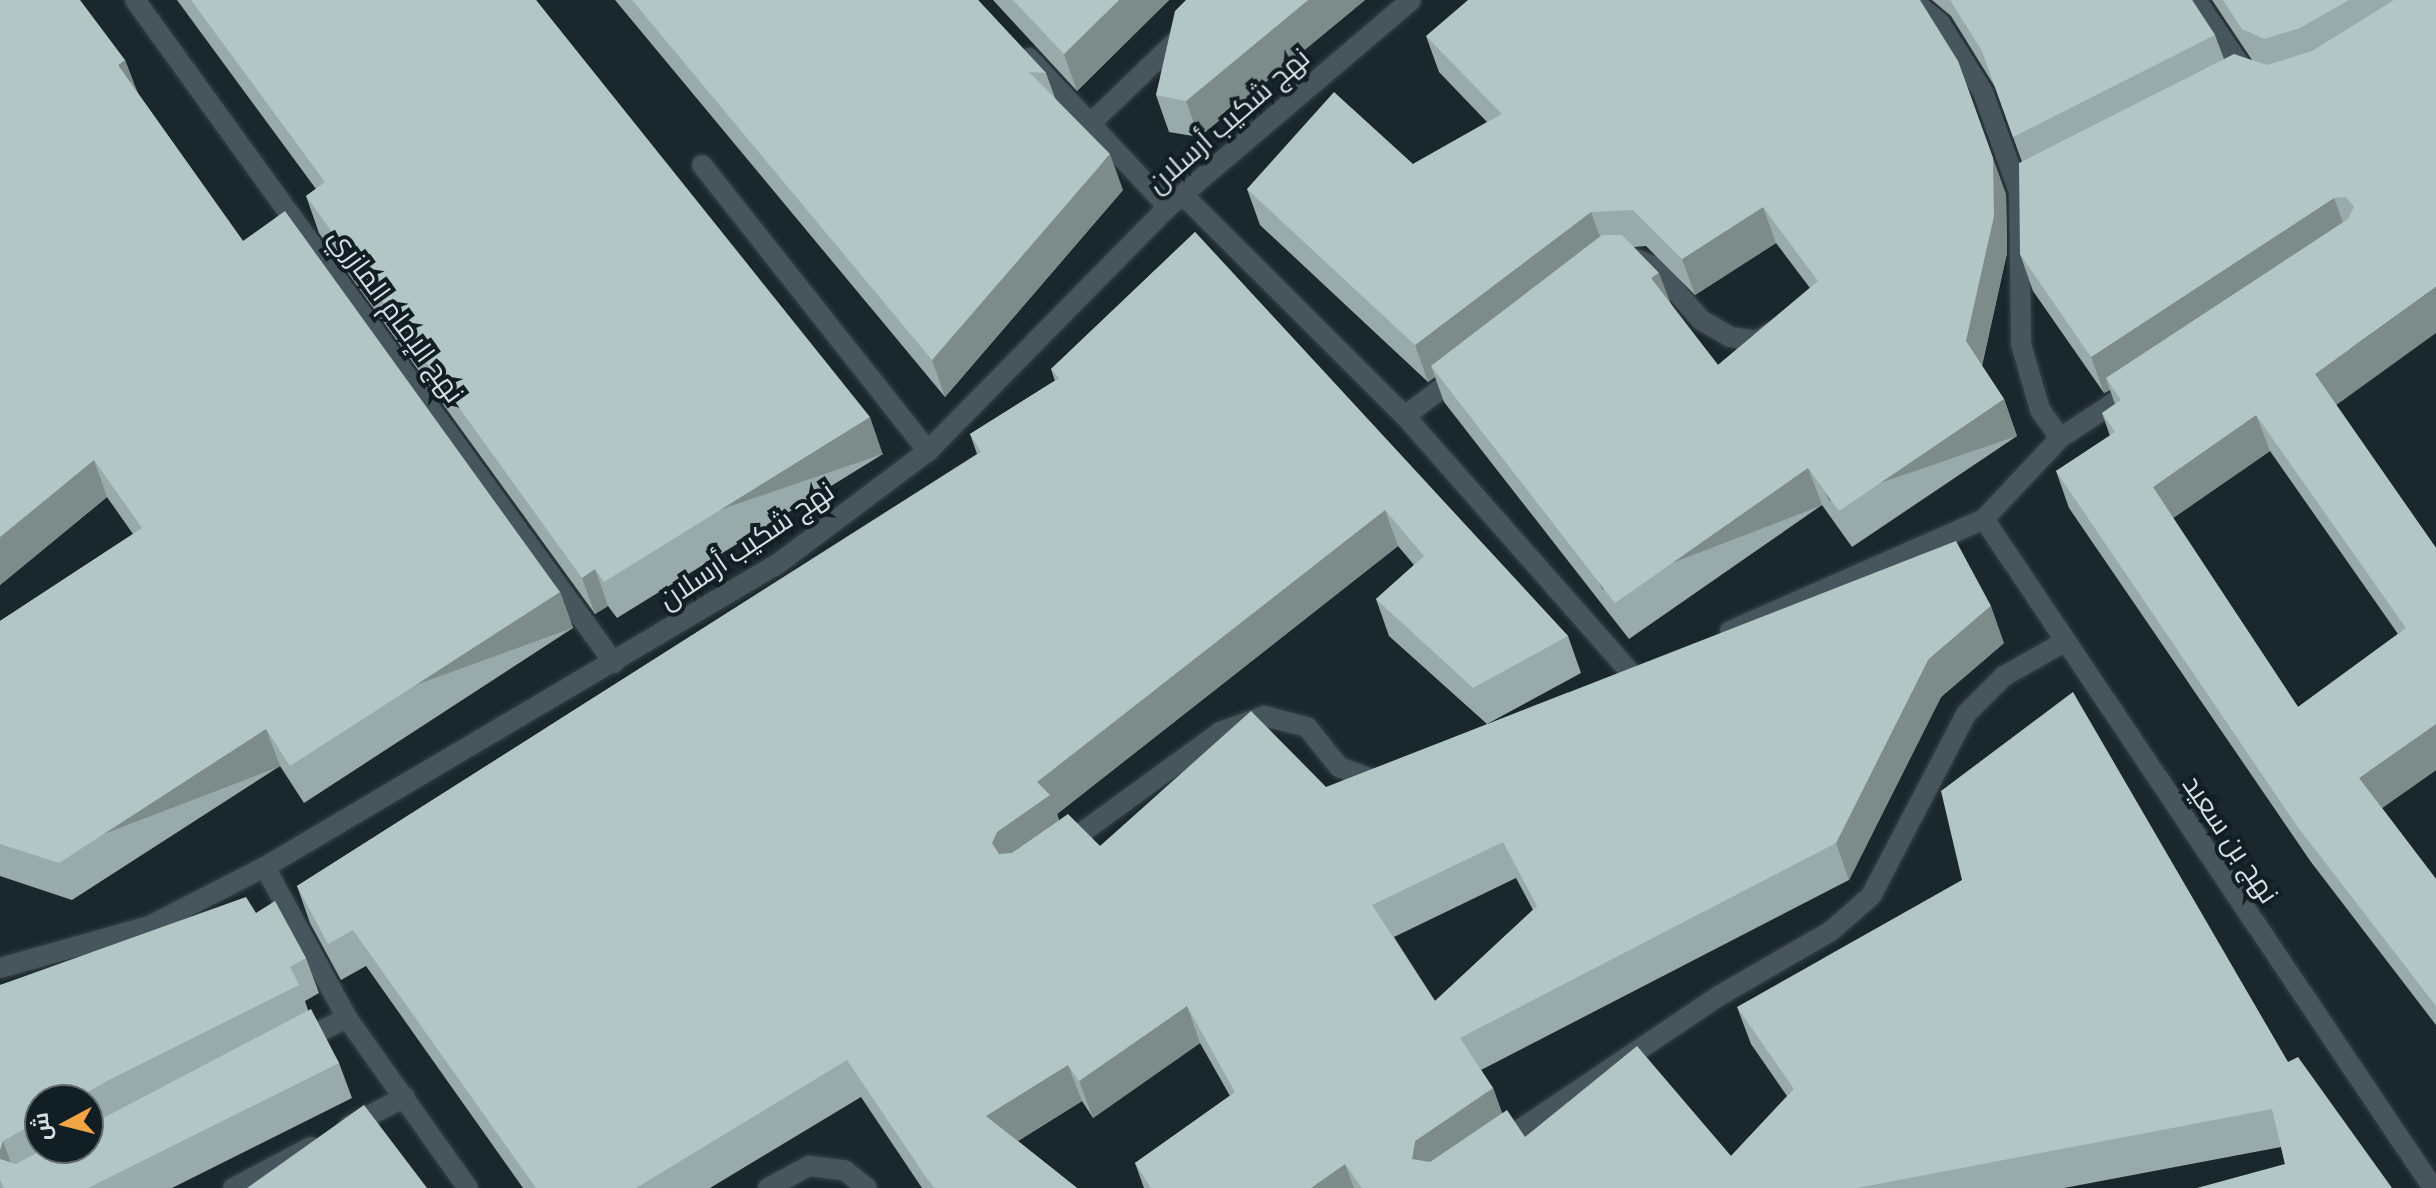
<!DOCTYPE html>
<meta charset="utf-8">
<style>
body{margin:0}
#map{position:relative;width:2436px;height:1188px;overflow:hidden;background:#1a282e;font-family:Cabin,Cairo,sans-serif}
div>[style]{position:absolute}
.roads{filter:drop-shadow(0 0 2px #374247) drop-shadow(0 0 2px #374247)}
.street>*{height:20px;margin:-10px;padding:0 10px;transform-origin:10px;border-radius:10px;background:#47555c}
.secondary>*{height:20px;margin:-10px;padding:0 10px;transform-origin:10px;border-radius:10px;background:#47555c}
.wall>*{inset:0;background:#9aa}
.shaded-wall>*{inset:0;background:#7d8b8b;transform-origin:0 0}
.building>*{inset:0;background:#b2c6c6}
span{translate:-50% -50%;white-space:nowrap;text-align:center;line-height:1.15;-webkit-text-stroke:8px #111e24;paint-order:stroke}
.street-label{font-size:28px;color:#d7dfe3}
.north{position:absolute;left:24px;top:1084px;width:80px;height:80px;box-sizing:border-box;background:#111e24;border:2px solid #606b70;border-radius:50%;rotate:263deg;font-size:22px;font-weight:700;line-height:32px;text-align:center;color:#d7dfe3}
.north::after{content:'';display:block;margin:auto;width:28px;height:36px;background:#f3a443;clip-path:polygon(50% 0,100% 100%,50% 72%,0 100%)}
</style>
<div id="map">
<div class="roads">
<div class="street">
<div style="left:135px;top:0;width:818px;rotate:54.15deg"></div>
<div style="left:1912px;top:0;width:36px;rotate:39deg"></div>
<div style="left:1940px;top:23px;width:81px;rotate:58.1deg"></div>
<div style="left:1983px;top:92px;width:106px;rotate:70.2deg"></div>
<div style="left:2019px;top:192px;width:152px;rotate:89.2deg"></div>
<div style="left:2021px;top:344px;width:69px;rotate:73.9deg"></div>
<div style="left:2040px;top:410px;width:34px;rotate:54deg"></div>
<div style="left:2196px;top:0;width:91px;rotate:55.8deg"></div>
<div style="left:1029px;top:58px;width:204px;rotate:47deg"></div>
<div style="left:1090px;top:124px;width:179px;rotate:-43.9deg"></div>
<div style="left:702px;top:165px;width:365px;rotate:51.7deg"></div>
<div style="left:1183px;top:195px;width:313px;rotate:44.9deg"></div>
<div style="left:1405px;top:416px;width:344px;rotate:48.7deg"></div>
<div style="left:1628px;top:256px;width:29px;rotate:22deg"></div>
<div style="left:1655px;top:267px;width:70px;rotate:49deg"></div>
<div style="left:1701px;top:320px;width:34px;rotate:30deg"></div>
<div style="left:1730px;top:337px;width:27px;rotate:8deg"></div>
<div style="left:1757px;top:341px;width:19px;rotate:-32deg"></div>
<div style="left:1405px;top:416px;width:68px;rotate:-37.2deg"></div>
<div style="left:1984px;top:519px;width:806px;rotate:56.13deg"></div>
<div style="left:1730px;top:631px;width:278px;rotate:-23.8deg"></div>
<div style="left:1984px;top:519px;width:111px;rotate:-46.8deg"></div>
<div style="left:2060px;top:438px;width:91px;rotate:-33.3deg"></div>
<div style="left:1062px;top:847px;width:195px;rotate:-36deg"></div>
<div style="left:1220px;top:732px;width:47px;rotate:-20deg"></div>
<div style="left:1264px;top:716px;width:44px;rotate:14.3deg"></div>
<div style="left:1307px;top:727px;width:51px;rotate:51.3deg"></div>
<div style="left:1339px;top:767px;width:40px;rotate:20.2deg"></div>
<div style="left:265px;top:867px;width:172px;rotate:61.5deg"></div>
<div style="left:347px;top:1018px;width:209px;rotate:54.6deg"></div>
<div style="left:298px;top:1042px;width:55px;rotate:-26.1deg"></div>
<div style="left:349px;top:1126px;width:63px;rotate:-27.4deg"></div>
<div style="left:1500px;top:1143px;width:262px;rotate:-33.9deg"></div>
<div style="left:1717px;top:997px;width:132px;rotate:-30.1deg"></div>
<div style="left:1831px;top:931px;width:53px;rotate:-41.2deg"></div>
<div style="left:1871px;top:896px;width:205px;rotate:-62.4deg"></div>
<div style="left:1966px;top:714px;width:54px;rotate:-45deg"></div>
<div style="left:2004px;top:676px;width:69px;rotate:-29.5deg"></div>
<div style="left:233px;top:1188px;width:88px;rotate:-27.7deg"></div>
<div style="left:768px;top:1188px;width:47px;rotate:-28.2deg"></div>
<div style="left:809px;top:1166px;width:35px;rotate:7deg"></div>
<div style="left:844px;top:1170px;width:29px;rotate:38deg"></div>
</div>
<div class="secondary">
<div style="left:0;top:968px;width:155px;rotate:-15.7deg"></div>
<div style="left:149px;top:926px;width:130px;rotate:-27deg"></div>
<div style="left:265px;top:867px;width:597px;rotate:-30.6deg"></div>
<div style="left:779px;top:563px;width:186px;rotate:-36.9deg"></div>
<div style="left:928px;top:451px;width:342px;rotate:-45.5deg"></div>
<div style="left:1168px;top:207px;width:319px;rotate:-40.4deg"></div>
</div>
</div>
<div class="wall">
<div style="clip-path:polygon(0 0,125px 60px,137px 92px,243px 241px,560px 592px,573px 628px,304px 803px,280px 766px,72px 900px,0 876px,0 621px,133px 534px,107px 497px,0 585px)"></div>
<div style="clip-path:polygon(177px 0,536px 0,883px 454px,617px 618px,608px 606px,595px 614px,319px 233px,306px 196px,316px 189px)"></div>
<div style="clip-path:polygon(615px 0,978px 0,1046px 73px,1055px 98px,1123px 190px,945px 397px)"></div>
<div style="clip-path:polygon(993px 0,1169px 0,1077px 91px)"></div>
<div style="clip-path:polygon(1186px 0,1365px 0,1199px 137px,1169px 132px,1156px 95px)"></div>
<div style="clip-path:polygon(evenodd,1932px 0,2192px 0,2215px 35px,2224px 59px,2252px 60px,2212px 0,2436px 0,2336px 405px,2436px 548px,2436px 770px,2382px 808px,2436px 879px,2436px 1025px,2311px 862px,2069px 508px,2056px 471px,2110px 436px,2102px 413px,2115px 404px,2110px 390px,2104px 393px,2033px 291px,2020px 254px,2022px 162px,1995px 87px,1951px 16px,1932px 0,2270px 451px,2398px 634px,2298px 707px,2173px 518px,2270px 451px)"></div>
<div style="clip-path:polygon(evenodd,1426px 36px,2006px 194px,2007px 253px,1982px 366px,2004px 399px,2017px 436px,1852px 547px,1822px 505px,1629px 639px,1444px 402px,1435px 377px,1428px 382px,1260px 225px,1247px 189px,1413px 164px,1487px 122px,1439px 72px,1426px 36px,1776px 243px,1810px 288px,1718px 365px,1671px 305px,1634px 247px,1646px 246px,1695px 295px,1776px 243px)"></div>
<div style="clip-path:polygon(evenodd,1195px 232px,1568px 636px,1581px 673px,1487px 724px,1389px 636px,1376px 599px,1414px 565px,1398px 546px,1057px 814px,1059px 820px,1100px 846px,1326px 787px,2004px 643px,1941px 697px,1849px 880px,1481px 1070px,1493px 1088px,1502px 1113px,1525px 1137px,1731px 1156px,1787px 1096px,1751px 1044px,1737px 1007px,2288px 1062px,2285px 1164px,2281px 1147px,2064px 1188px,1144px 1188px,1135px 1163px,1230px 1096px,1200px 1043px,1093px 1118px,1082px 1101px,1018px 1141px,1077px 1188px,922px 1188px,861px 1097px,710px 1188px,523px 1188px,366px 966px,341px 980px,310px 923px,297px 886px,977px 454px,970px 434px,1055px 381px,1051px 369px,1195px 232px,1516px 878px,1533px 910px,1435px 1001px,1394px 937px,1516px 878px)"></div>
<div style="clip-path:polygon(evenodd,256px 913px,306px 958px,319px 993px,305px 1001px,308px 1010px,339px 1063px,352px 1098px,172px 1188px,0 1188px,0 985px,256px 913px,40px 1100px,88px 1100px,88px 1148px,40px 1148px,40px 1100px)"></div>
</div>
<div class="shaded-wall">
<div style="clip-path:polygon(1119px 0,1169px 0,1077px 91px,1064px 54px)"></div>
<div style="clip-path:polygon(1308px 0,1365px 0,1199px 137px,1186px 101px)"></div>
<div style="clip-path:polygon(125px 60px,139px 96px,118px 65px)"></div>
<div style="clip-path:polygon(1958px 61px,2006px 194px,2007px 253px,1979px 378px,1966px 341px)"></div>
<div style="clip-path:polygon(1110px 154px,1123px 190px,945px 397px,932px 360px)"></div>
<div style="clip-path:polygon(2334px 198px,2347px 234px,2106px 378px,2110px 390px,2104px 393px,2091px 357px)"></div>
<div style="clip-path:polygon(1763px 207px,1776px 243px,1695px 295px,1682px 259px)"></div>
<div style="clip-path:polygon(1591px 212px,1604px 248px,1431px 366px,1435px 377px,1428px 382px,1415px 345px)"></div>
<div style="clip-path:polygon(1659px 273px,1673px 309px,1651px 278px)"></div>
<div style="clip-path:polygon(2436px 287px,2436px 333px,2328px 411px,2315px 374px)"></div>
<div style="left:2004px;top:399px;width:39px;height:199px;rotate:71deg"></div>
<div style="clip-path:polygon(2256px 415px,2270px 451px,2166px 523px,2153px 487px)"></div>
<div style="left:870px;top:417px;width:39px;height:313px;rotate:71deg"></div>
<div style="clip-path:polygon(94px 460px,107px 497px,0 585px,0 537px)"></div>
<div style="left:1808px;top:468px;width:40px;height:236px;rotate:69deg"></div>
<div style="clip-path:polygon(1385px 510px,1398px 546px,1057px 814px,1063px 831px,1005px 879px,992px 843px,997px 832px,1037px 782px)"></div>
<div style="clip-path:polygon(595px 569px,608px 606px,595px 614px,582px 578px)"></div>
<div style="left:560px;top:592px;width:38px;height:321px;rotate:70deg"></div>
<div style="clip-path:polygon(1991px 606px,2004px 643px,1941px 697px,1849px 880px,1836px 843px,1928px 660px)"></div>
<div style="clip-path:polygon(2436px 724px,2436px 770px,2372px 815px,2359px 778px)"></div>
<div style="left:266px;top:729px;width:40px;height:247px;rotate:69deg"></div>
<div style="clip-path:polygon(1187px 1006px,1200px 1043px,1093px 1118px,1079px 1081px)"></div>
<div style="clip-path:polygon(1068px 1065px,1082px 1101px,999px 1153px,986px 1116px)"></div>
<div style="clip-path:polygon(1493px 1088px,1506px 1125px,1428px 1178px,1412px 1159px,1415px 1141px)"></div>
<div style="clip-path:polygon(3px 1141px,16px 1177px,0 1165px,0 1150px)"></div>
<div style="clip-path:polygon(1345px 1164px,1354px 1188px,1311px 1188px)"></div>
</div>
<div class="building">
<div style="clip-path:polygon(0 0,80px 0,125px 60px,118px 65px,243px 241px,285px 211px,560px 592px,290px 766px,266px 729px,59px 863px,0 844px,0 621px,142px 528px,94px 460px,0 537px)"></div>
<div style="clip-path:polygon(191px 0,536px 0,870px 417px,604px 582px,595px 569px,582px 578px,306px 196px,325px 182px)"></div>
<div style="clip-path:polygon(632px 0,978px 0,1046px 73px,1029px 72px,1110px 154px,932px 360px)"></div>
<div style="clip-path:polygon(1013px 0,1119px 0,1064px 54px)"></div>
<div style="clip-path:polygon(1186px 0,1308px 0,1186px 101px,1156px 95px,1175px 11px)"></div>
<div style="clip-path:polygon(1468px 0,1920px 0,1958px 61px,1993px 158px,1994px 216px,1966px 341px,2004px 399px,1839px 511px,1808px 468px,1615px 603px,1431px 366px,1602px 235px,1622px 235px,1659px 273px,1651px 278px,1718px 365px,1818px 281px,1763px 207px,1682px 259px,1633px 210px,1591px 212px,1415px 345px,1247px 189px,1334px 92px,1413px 164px,1502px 114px,1426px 36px)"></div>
<div style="clip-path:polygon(1950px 0,2192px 0,2215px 35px,2013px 137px,1982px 51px)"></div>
<div style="clip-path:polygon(2223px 0,2349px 0,2300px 28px,2264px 39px,2242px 29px)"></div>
<div style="clip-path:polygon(evenodd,2394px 0,2436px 0,2436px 287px,2315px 374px,2436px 548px,2436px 724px,2359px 778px,2436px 879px,2436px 1006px,2297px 826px,2056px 471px,2115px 432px,2102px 413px,2121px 400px,2106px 378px,2348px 219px,2354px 207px,2346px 197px,2334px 198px,2091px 357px,2020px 254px,2019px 163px,2234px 54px,2267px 65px,2312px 51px,2394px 0,2256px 415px,2406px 628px,2298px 707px,2153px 487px,2256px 415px)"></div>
<div style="clip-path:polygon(evenodd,1195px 232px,1568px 636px,1473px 688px,1376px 599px,1424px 556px,1385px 510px,1037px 782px,1050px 795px,997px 832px,992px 843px,999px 854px,1012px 853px,1068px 814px,1100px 846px,1251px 711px,1326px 787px,1956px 541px,1991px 606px,1928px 660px,1836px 843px,1460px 1038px,1493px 1088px,1415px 1141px,1412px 1159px,1430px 1162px,1507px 1110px,1525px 1137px,1637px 1046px,1731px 1156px,1794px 1089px,1737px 1007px,1962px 880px,1941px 791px,2073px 692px,2288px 1062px,2298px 1057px,2392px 1188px,2197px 1188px,2285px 1164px,2272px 1109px,1857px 1188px,1362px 1188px,1345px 1164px,1311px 1188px,1151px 1188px,1135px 1163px,1235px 1092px,1187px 1006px,1079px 1081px,1068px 1065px,986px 1116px,1077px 1188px,935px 1188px,928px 1180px,847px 1060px,636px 1188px,536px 1188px,353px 930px,328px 944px,297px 886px,981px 452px,970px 434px,1059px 378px,1051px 369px,1195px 232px,1503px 842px,1537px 906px,1435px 1001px,1372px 905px,1503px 842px)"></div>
<div style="clip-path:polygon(246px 897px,256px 913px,275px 901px,306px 958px,290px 967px,299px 985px,107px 1081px,74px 1100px,40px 1100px,40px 1120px,3px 1141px,0 1150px,0 985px)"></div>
<div style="clip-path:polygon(311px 1009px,339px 1063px,88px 1188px,4px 1188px,0 1180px,0 1159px,16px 1164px,46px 1148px,88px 1148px,88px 1126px)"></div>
<div style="clip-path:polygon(364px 1105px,427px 1188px,247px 1188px)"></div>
</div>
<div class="street-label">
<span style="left:1228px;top:120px;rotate:-41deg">نهج شكيب أرسلان</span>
<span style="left:397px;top:315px;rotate:54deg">نهج الإمام المازري</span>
<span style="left:746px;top:545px;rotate:-34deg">نهج شكيب أرسلان</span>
<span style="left:2231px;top:839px;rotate:56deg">نهج بن سعيد</span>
</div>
<div class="north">ش</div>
</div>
